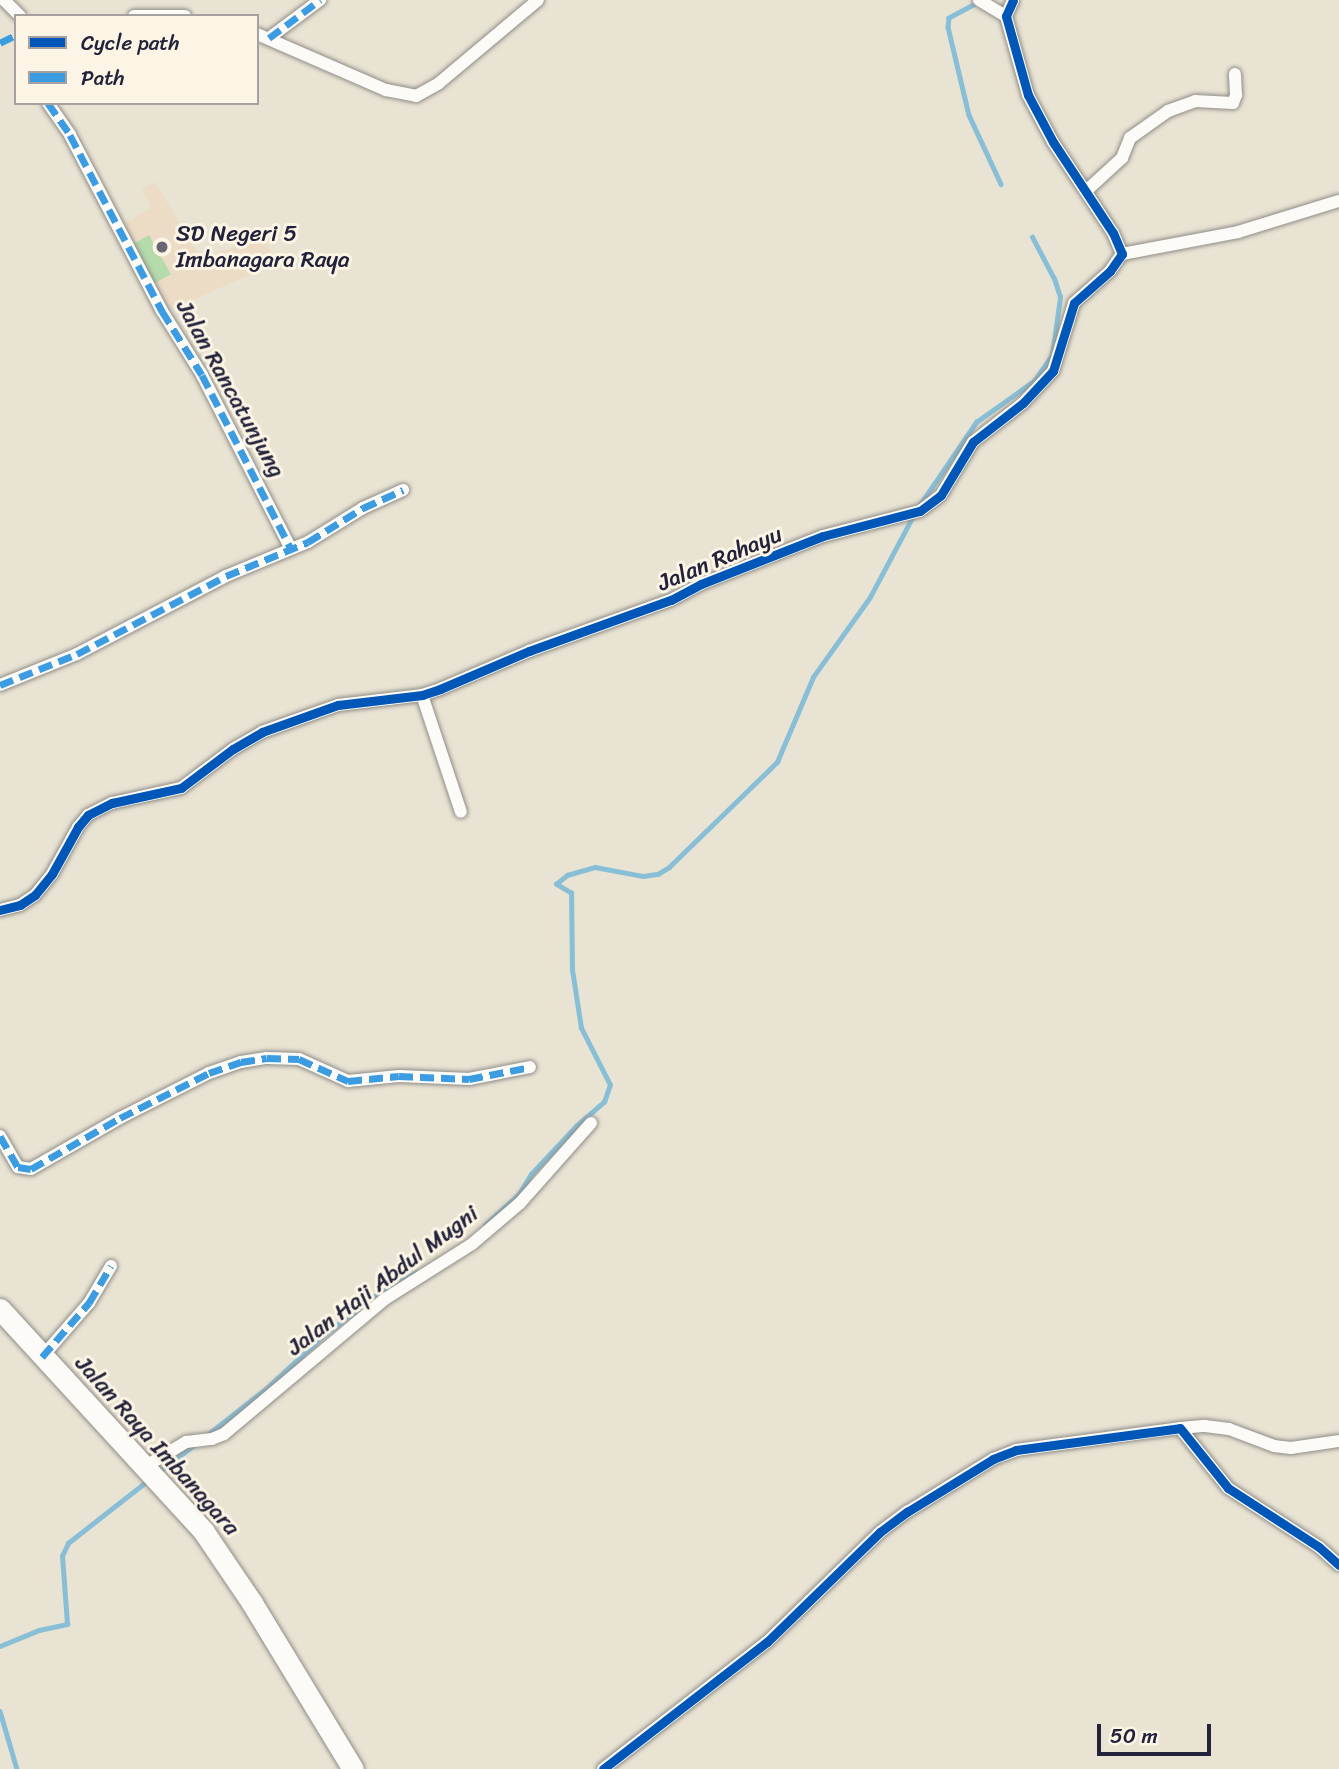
<!DOCTYPE html>
<style>
body{margin:0}
#map{position:relative;width:1339px;height:1769px;overflow:hidden;background:#e9e3d3;font-family:Sriracha,sans-serif}
div>[style]{position:absolute}
.built>*{inset:0;background:#ecdcc6}
.green>*{inset:0;background:#b5daac;transform-origin:0 0}
.stream>*{height:4.5px;margin:-2.25px;padding:0 2.25px;transform-origin:2.25px;border-radius:2.25px;background:#88bfd7}
.roads{filter:drop-shadow(0 0 2px #8f8d88) drop-shadow(0 0 2px #8f8d88)}
.minor>*{height:12px;margin:-6px;padding:0 6px;transform-origin:6px;border-radius:6px;background:#fcfbf8}
.trunk>*{height:21px;margin:-10.5px;padding:0 10.5px;transform-origin:10.5px;border-radius:10.5px;background:#fcfbf8}
.quiet>*{height:7px;margin-top:-3.5px;transform-origin:0;background:repeating-linear-gradient(90deg,#3c9ce2 0 14px,transparent 0 21px)}
.cycleway>*{height:9px;margin:-4.5px;padding:0 4.5px;transform-origin:4.5px;border-radius:4.5px;background:#0057b8}
.dots>*{width:19px;height:19px;translate:-50% -50%;box-sizing:border-box;border:4px solid #fcf5e5;border-radius:50%}
span{translate:-50% -50%;white-space:nowrap;text-align:center;line-height:1.15;-webkit-text-stroke:6px #fcf5e5;paint-order:stroke}
.poi-label{font-size:23px;color:#22223b}
.left{translate:0 -50%;text-align:left}
.street-label{font-size:23px;color:#22223b}
.legend{position:absolute;left:14px;top:14px;width:245px;height:91px;box-sizing:border-box;background:#fcf5e5;border:2px solid #a5a1a1;margin:0;padding:9px 12px;list-style:none;font-size:21px;color:#22223b}
.legend li{display:flex;align-items:center;gap:14px;height:35px}
.legend b{width:35px;border:2px solid #a5a1a1}
.scale{position:absolute;left:1097px;top:1724px;width:114px;height:32px;box-sizing:border-box;border:4px solid #22223b;border-top:0;padding-left:9px;font-size:21px;line-height:24px;white-space:nowrap;color:#22223b;-webkit-text-stroke:5px #fcf5e5;paint-order:stroke}
</style>
<div id="map">
<div class="built">
<div style="clip-path:polygon(155px 182px,202px 260px,263px 234px,276px 264px,164px 312px,118px 227px,151px 208px,142px 189px)"></div>
</div>
<div class="green">
<div style="left:149px;top:235px;width:45px;height:22px;rotate:61deg"></div>
</div>
<div class="stream">
<div style="left:979px;top:2px;width:34px;rotate:152deg"></div>
<div style="left:949px;top:18px;width:9px;rotate:96deg"></div>
<div style="left:948px;top:27px;width:90px;rotate:76.6deg"></div>
<div style="left:969px;top:115px;width:76px;rotate:65.1deg"></div>
<div style="left:919px;top:506px;width:102px;rotate:-55.8deg"></div>
<div style="left:976px;top:422px;width:71px;rotate:-35.3deg"></div>
<div style="left:1034px;top:381px;width:32px;rotate:-55deg"></div>
<div style="left:1052px;top:355px;width:59px;rotate:-82.1deg"></div>
<div style="left:1060px;top:297px;width:19px;rotate:-108deg"></div>
<div style="left:1054px;top:279px;width:47px;rotate:-117.6deg"></div>
<div style="left:485px;top:1225px;width:46px;rotate:-42.4deg"></div>
<div style="left:519px;top:1194px;width:23px;rotate:-59deg"></div>
<div style="left:531px;top:1174px;width:66px;rotate:-46.8deg"></div>
<div style="left:576px;top:1126px;width:37px;rotate:-41deg"></div>
<div style="left:604px;top:1102px;width:18px;rotate:-71deg"></div>
<div style="left:610px;top:1085px;width:64px;rotate:-117deg"></div>
<div style="left:581px;top:1028px;width:59px;rotate:-98.8deg"></div>
<div style="left:572px;top:970px;width:77px;rotate:-90.7deg"></div>
<div style="left:571px;top:893px;width:17px;rotate:-149deg"></div>
<div style="left:556px;top:884px;width:14px;rotate:-39deg"></div>
<div style="left:567px;top:875px;width:29px;rotate:-16deg"></div>
<div style="left:595px;top:867px;width:49px;rotate:10.6deg"></div>
<div style="left:643px;top:876px;width:15px;rotate:-8deg"></div>
<div style="left:658px;top:874px;width:13px;rotate:-32deg"></div>
<div style="left:669px;top:867px;width:151px;rotate:-44.2deg"></div>
<div style="left:777px;top:762px;width:92px;rotate:-67deg"></div>
<div style="left:813px;top:677px;width:98px;rotate:-54.5deg"></div>
<div style="left:870px;top:597px;width:92px;rotate:-62deg"></div>
<div style="left:207px;top:1435px;width:78px;rotate:-38.2deg"></div>
<div style="left:268px;top:1387px;width:76px;rotate:-42.9deg"></div>
<div style="left:324px;top:1335px;width:71px;rotate:-37.5deg"></div>
<div style="left:380px;top:1292px;width:42px;rotate:-28.4deg"></div>
<div style="left:157px;top:1473px;width:46px;rotate:-37.1deg"></div>
<div style="left:0;top:1646px;width:42px;rotate:-22.3deg"></div>
<div style="left:39px;top:1630px;width:29px;rotate:-12deg"></div>
<div style="left:67px;top:1624px;width:68px;rotate:-94.2deg"></div>
<div style="left:62px;top:1556px;width:14px;rotate:-65deg"></div>
<div style="left:68px;top:1543px;width:100px;rotate:-38.1deg"></div>
<div style="left:0;top:1711px;width:60px;rotate:73.7deg"></div>
</div>
<div class="roads">
<div class="minor">
<div style="left:4px;top:0;width:23px;rotate:45deg"></div>
<div style="left:979px;top:0;width:31px;rotate:31deg"></div>
<div style="left:134px;top:16px;width:51px"></div>
<div style="left:257px;top:34px;width:141px;rotate:23.5deg"></div>
<div style="left:386px;top:90px;width:31px;rotate:11deg"></div>
<div style="left:416px;top:96px;width:26px;rotate:-29deg"></div>
<div style="left:439px;top:83px;width:129px;rotate:-40deg"></div>
<div style="left:269px;top:38px;width:64px;rotate:-36.7deg"></div>
<div style="left:48px;top:103px;width:39px;rotate:55deg"></div>
<div style="left:70px;top:135px;width:199px;rotate:62.4deg"></div>
<div style="left:162px;top:311px;width:75px;rotate:58deg"></div>
<div style="left:202px;top:375px;width:195px;rotate:62.9deg"></div>
<div style="left:1086px;top:191px;width:49px;rotate:-42.5deg"></div>
<div style="left:1122px;top:158px;width:22px;rotate:-68deg"></div>
<div style="left:1130px;top:138px;width:47px;rotate:-35.4deg"></div>
<div style="left:1168px;top:111px;width:29px;rotate:-20deg"></div>
<div style="left:1195px;top:101px;width:38px;rotate:3deg"></div>
<div style="left:1233px;top:103px;width:9px;rotate:-69deg"></div>
<div style="left:1236px;top:95px;width:21px;rotate:-93deg"></div>
<div style="left:1122px;top:254px;width:118px;rotate:-10.7deg"></div>
<div style="left:1238px;top:232px;width:106px;rotate:-17.1deg"></div>
<div style="left:0;top:685px;width:83px;rotate:-21.9deg"></div>
<div style="left:77px;top:654px;width:168px;rotate:-27.6deg"></div>
<div style="left:226px;top:576px;width:89px;rotate:-22.5deg"></div>
<div style="left:308px;top:542px;width:65px;rotate:-31.7deg"></div>
<div style="left:363px;top:508px;width:44px;rotate:-24.2deg"></div>
<div style="left:422px;top:695px;width:123px;rotate:71.6deg"></div>
<div style="left:0;top:910px;width:21px;rotate:-14deg"></div>
<div style="left:20px;top:905px;width:18px;rotate:-34deg"></div>
<div style="left:35px;top:895px;width:27px;rotate:-51deg"></div>
<div style="left:52px;top:874px;width:54px;rotate:-61deg"></div>
<div style="left:78px;top:827px;width:16px;rotate:-50deg"></div>
<div style="left:88px;top:815px;width:27px;rotate:-27deg"></div>
<div style="left:112px;top:803px;width:71px;rotate:-12.3deg"></div>
<div style="left:181px;top:788px;width:65px;rotate:-36.9deg"></div>
<div style="left:233px;top:749px;width:34px;rotate:-30deg"></div>
<div style="left:262px;top:732px;width:81px;rotate:-19.6deg"></div>
<div style="left:338px;top:705px;width:85px;rotate:-6.8deg"></div>
<div style="left:422px;top:695px;width:19px;rotate:-18deg"></div>
<div style="left:440px;top:689px;width:97px;rotate:-23.1deg"></div>
<div style="left:529px;top:651px;width:151px;rotate:-19.8deg"></div>
<div style="left:671px;top:600px;width:34px;rotate:-28deg"></div>
<div style="left:701px;top:584px;width:131px;rotate:-21.5deg"></div>
<div style="left:823px;top:536px;width:100px;rotate:-14.5deg"></div>
<div style="left:920px;top:511px;width:26px;rotate:-37deg"></div>
<div style="left:941px;top:495px;width:62px;rotate:-58.9deg"></div>
<div style="left:973px;top:442px;width:63px;rotate:-38deg"></div>
<div style="left:1023px;top:403px;width:44px;rotate:-46.8deg"></div>
<div style="left:1053px;top:371px;width:71px;rotate:-72.8deg"></div>
<div style="left:1074px;top:303px;width:48px;rotate:-41.6deg"></div>
<div style="left:1110px;top:271px;width:21px;rotate:-55deg"></div>
<div style="left:1122px;top:254px;width:23px;rotate:-113deg"></div>
<div style="left:1113px;top:233px;width:109px;rotate:-123.4deg"></div>
<div style="left:1053px;top:142px;width:53px;rotate:-118deg"></div>
<div style="left:1028px;top:95px;width:82px;rotate:-105.6deg"></div>
<div style="left:1006px;top:16px;width:17px;rotate:-66deg"></div>
<div style="left:0;top:1136px;width:36px;rotate:60deg"></div>
<div style="left:18px;top:1167px;width:13px;rotate:9deg"></div>
<div style="left:31px;top:1169px;width:103px;rotate:-29.8deg"></div>
<div style="left:120px;top:1118px;width:100px;rotate:-26.8deg"></div>
<div style="left:209px;top:1073px;width:34px;rotate:-19deg"></div>
<div style="left:241px;top:1062px;width:26px;rotate:-9deg"></div>
<div style="left:267px;top:1058px;width:32px;rotate:2deg"></div>
<div style="left:299px;top:1059px;width:54px;rotate:24.2deg"></div>
<div style="left:348px;top:1081px;width:51px;rotate:-5.6deg"></div>
<div style="left:399px;top:1076px;width:70px;rotate:2.5deg"></div>
<div style="left:469px;top:1079px;width:62px;rotate:-11.1deg"></div>
<div style="left:42px;top:1357px;width:72px;rotate:-49deg"></div>
<div style="left:89px;top:1303px;width:43px;rotate:-59.3deg"></div>
<div style="left:1180px;top:1428px;width:25px;rotate:-5deg"></div>
<div style="left:1205px;top:1426px;width:24px;rotate:7deg"></div>
<div style="left:1229px;top:1429px;width:48px;rotate:20.7deg"></div>
<div style="left:1274px;top:1446px;width:17px;rotate:7deg"></div>
<div style="left:1291px;top:1448px;width:49px;rotate:-8.3deg"></div>
<div style="left:146px;top:1466px;width:47px;rotate:-31deg"></div>
<div style="left:186px;top:1442px;width:26px;rotate:-7deg"></div>
<div style="left:212px;top:1439px;width:13px;rotate:-23deg"></div>
<div style="left:224px;top:1434px;width:210px;rotate:-40deg"></div>
<div style="left:385px;top:1299px;width:103px;rotate:-32.3deg"></div>
<div style="left:472px;top:1244px;width:63px;rotate:-40.5deg"></div>
<div style="left:520px;top:1203px;width:107px;rotate:-48.4deg"></div>
<div style="left:603px;top:1769px;width:207px;rotate:-37.8deg"></div>
<div style="left:767px;top:1642px;width:158px;rotate:-44.2deg"></div>
<div style="left:880px;top:1532px;width:34px;rotate:-37deg"></div>
<div style="left:907px;top:1512px;width:101px;rotate:-31.6deg"></div>
<div style="left:993px;top:1459px;width:25px;rotate:-21deg"></div>
<div style="left:1016px;top:1450px;width:165px;rotate:-7.6deg"></div>
<div style="left:1180px;top:1428px;width:77px;rotate:51.3deg"></div>
<div style="left:1228px;top:1488px;width:108px;rotate:33deg"></div>
<div style="left:1319px;top:1547px;width:27px;rotate:42deg"></div>
</div>
<div class="trunk">
<div style="left:0;top:1309px;width:302px;rotate:47.5deg"></div>
<div style="left:204px;top:1532px;width:86px;rotate:55.9deg"></div>
<div style="left:252px;top:1603px;width:194px;rotate:58.7deg"></div>
</div>
</div>
<div class="quiet">
<div style="left:269px;top:38px;width:64px;rotate:-36.7deg"></div>
<div style="left:0;top:43px;width:18px;rotate:-27deg"></div>
<div style="left:48px;top:103px;width:39px;rotate:55deg"></div>
<div style="left:70px;top:135px;width:199px;rotate:62.4deg"></div>
<div style="left:162px;top:311px;width:75px;rotate:58deg"></div>
<div style="left:202px;top:375px;width:195px;rotate:62.9deg"></div>
<div style="left:0;top:685px;width:83px;rotate:-21.9deg"></div>
<div style="left:77px;top:654px;width:168px;rotate:-27.6deg"></div>
<div style="left:226px;top:576px;width:89px;rotate:-22.5deg"></div>
<div style="left:308px;top:542px;width:65px;rotate:-31.7deg"></div>
<div style="left:363px;top:508px;width:44px;rotate:-24.2deg"></div>
<div style="left:0;top:1136px;width:36px;rotate:60deg"></div>
<div style="left:18px;top:1167px;width:13px;rotate:9deg"></div>
<div style="left:31px;top:1169px;width:103px;rotate:-29.8deg"></div>
<div style="left:120px;top:1118px;width:100px;rotate:-26.8deg"></div>
<div style="left:209px;top:1073px;width:34px;rotate:-19deg"></div>
<div style="left:241px;top:1062px;width:26px;rotate:-9deg"></div>
<div style="left:267px;top:1058px;width:32px;rotate:2deg"></div>
<div style="left:299px;top:1059px;width:54px;rotate:24.2deg"></div>
<div style="left:348px;top:1081px;width:51px;rotate:-5.6deg"></div>
<div style="left:399px;top:1076px;width:70px;rotate:2.5deg"></div>
<div style="left:469px;top:1079px;width:62px;rotate:-11.1deg"></div>
<div style="left:42px;top:1357px;width:72px;rotate:-49deg"></div>
<div style="left:89px;top:1303px;width:43px;rotate:-59.3deg"></div>
</div>
<div class="cycleway">
<div style="left:0;top:910px;width:21px;rotate:-14deg"></div>
<div style="left:20px;top:905px;width:18px;rotate:-34deg"></div>
<div style="left:35px;top:895px;width:27px;rotate:-51deg"></div>
<div style="left:52px;top:874px;width:54px;rotate:-61deg"></div>
<div style="left:78px;top:827px;width:16px;rotate:-50deg"></div>
<div style="left:88px;top:815px;width:27px;rotate:-27deg"></div>
<div style="left:112px;top:803px;width:71px;rotate:-12.3deg"></div>
<div style="left:181px;top:788px;width:65px;rotate:-36.9deg"></div>
<div style="left:233px;top:749px;width:34px;rotate:-30deg"></div>
<div style="left:262px;top:732px;width:81px;rotate:-19.6deg"></div>
<div style="left:338px;top:705px;width:85px;rotate:-6.8deg"></div>
<div style="left:422px;top:695px;width:19px;rotate:-18deg"></div>
<div style="left:440px;top:689px;width:97px;rotate:-23.1deg"></div>
<div style="left:529px;top:651px;width:151px;rotate:-19.8deg"></div>
<div style="left:671px;top:600px;width:34px;rotate:-28deg"></div>
<div style="left:701px;top:584px;width:131px;rotate:-21.5deg"></div>
<div style="left:823px;top:536px;width:100px;rotate:-14.5deg"></div>
<div style="left:920px;top:511px;width:26px;rotate:-37deg"></div>
<div style="left:941px;top:495px;width:62px;rotate:-58.9deg"></div>
<div style="left:973px;top:442px;width:63px;rotate:-38deg"></div>
<div style="left:1023px;top:403px;width:44px;rotate:-46.8deg"></div>
<div style="left:1053px;top:371px;width:71px;rotate:-72.8deg"></div>
<div style="left:1074px;top:303px;width:48px;rotate:-41.6deg"></div>
<div style="left:1110px;top:271px;width:21px;rotate:-55deg"></div>
<div style="left:1122px;top:254px;width:23px;rotate:-113deg"></div>
<div style="left:1113px;top:233px;width:109px;rotate:-123.4deg"></div>
<div style="left:1053px;top:142px;width:53px;rotate:-118deg"></div>
<div style="left:1028px;top:95px;width:82px;rotate:-105.6deg"></div>
<div style="left:1006px;top:16px;width:17px;rotate:-66deg"></div>
<div style="left:603px;top:1769px;width:207px;rotate:-37.8deg"></div>
<div style="left:767px;top:1642px;width:158px;rotate:-44.2deg"></div>
<div style="left:880px;top:1532px;width:34px;rotate:-37deg"></div>
<div style="left:907px;top:1512px;width:101px;rotate:-31.6deg"></div>
<div style="left:993px;top:1459px;width:25px;rotate:-21deg"></div>
<div style="left:1016px;top:1450px;width:165px;rotate:-7.6deg"></div>
<div style="left:1180px;top:1428px;width:77px;rotate:51.3deg"></div>
<div style="left:1228px;top:1488px;width:108px;rotate:33deg"></div>
<div style="left:1319px;top:1547px;width:27px;rotate:42deg"></div>
</div>
<div class="dots">
<div style="left:162px;top:247px;background:#686670"></div>
</div>
<div class="poi-label">
<span class="left" style="left:176px;top:247px">SD Negeri 5<br>Imbanagara Raya</span>
</div>
<div class="street-label">
<span style="left:230px;top:389px;rotate:61deg">Jalan Rancatunjung</span>
<span style="left:720px;top:559px;rotate:-23deg">Jalan Rahayu</span>
<span style="left:383px;top:1281px;rotate:-37deg">Jalan Haji Abdul Mugni</span>
<span style="left:157px;top:1446px;rotate:48deg">Jalan Raya Imbanagara</span>
</div>
<ul class="legend">
<li><b style="height:9px;background:#0057b8"></b>Cycle path</li>
<li><b style="height:9px;background:#3c9ce2"></b>Path</li>
</ul>
<div class="scale">50 m</div>
</div>
